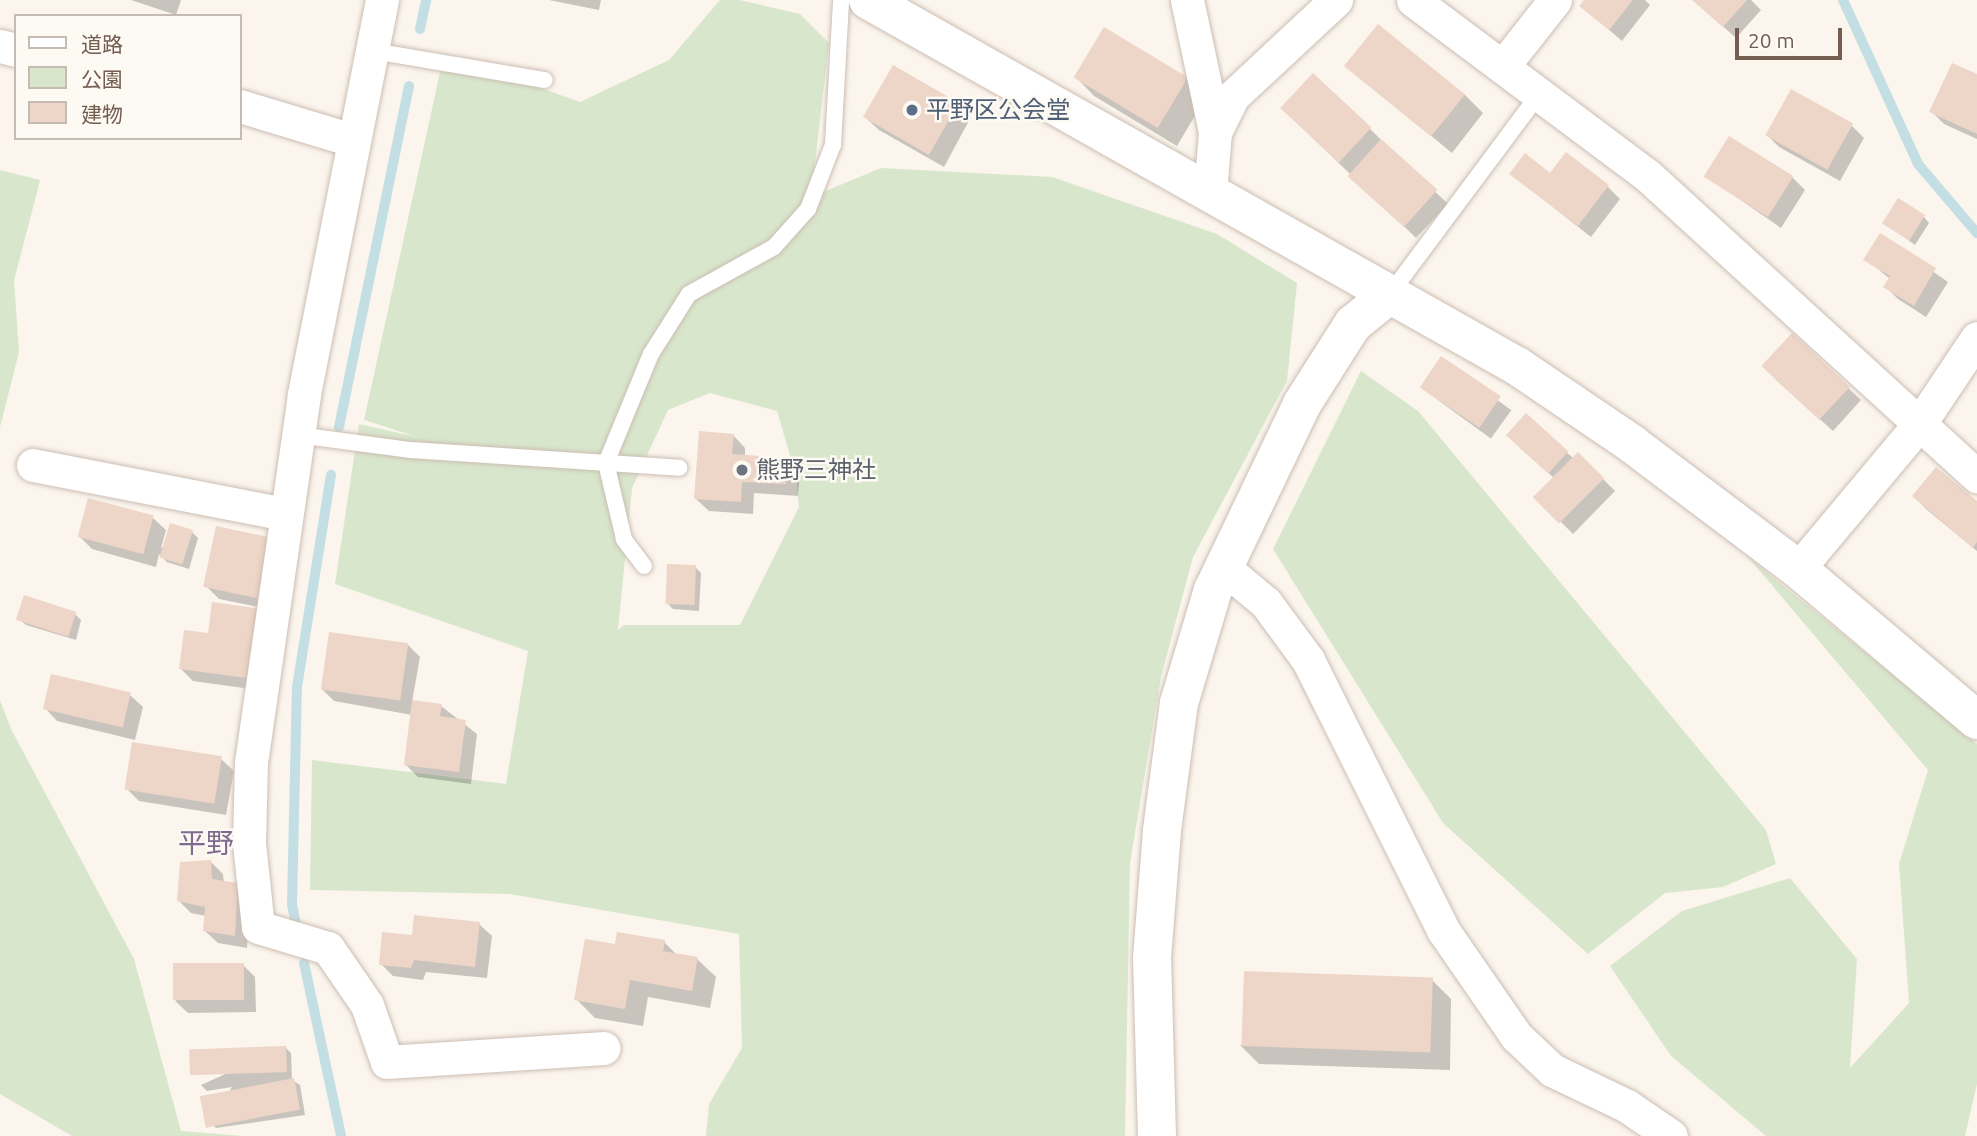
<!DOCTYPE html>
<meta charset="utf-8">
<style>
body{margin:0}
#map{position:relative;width:1977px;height:1136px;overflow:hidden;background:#fbf5ed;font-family:Ubuntu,"Noto Sans JP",sans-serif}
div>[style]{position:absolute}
.green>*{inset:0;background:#d8e7cc}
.shadow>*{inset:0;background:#0003;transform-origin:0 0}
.stream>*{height:10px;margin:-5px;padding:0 5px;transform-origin:5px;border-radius:5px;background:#c3dfe3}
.building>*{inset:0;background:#edd5c7;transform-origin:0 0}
.roads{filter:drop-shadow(0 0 2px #ccbdb3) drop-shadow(0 0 2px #ccbdb3)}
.service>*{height:16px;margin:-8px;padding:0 8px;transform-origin:8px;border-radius:8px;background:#fff}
.minor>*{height:33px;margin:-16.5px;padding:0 16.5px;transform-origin:16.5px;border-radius:16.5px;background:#fff}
.tertiary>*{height:38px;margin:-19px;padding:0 19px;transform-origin:19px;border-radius:19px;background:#fff}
.dots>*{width:19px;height:19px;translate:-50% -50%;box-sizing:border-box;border:4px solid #fdf9f3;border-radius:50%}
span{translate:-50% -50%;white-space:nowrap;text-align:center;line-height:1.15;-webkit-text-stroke:5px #fdf9f3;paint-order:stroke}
.service-label{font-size:24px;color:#4e5e75}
.left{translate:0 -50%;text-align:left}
.worship-label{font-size:24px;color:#5b616d}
.quarter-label{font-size:28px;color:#816a8f}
.legend{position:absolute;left:14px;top:14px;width:228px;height:126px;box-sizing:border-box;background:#fdf9f3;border:2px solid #c6bbb2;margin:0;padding:9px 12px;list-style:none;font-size:21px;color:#745d51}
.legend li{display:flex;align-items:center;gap:14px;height:35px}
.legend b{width:35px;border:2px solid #c6bbb2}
.scale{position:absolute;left:1735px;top:28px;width:107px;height:32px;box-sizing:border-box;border:4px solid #745d51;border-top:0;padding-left:9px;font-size:21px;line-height:24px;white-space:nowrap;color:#745d51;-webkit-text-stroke:5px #fdf9f3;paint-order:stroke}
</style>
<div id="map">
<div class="green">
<div style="clip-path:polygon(evenodd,720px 0,740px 0,800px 14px,829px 43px,811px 197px,881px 168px,1052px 177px,1217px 234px,1297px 283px,1287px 381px,1193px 557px,1161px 677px,1130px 863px,1125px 1136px,706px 1136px,709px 1104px,742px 1048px,739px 934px,510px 894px,310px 890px,312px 760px,506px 784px,528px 651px,335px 584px,359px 424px,417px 437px,364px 420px,444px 54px,580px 102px,669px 60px,720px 0,710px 393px,777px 411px,796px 476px,799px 507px,740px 625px,624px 625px,618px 630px,632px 488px,668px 410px,710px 393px)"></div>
<div style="clip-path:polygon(0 170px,40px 180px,14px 281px,19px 352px,0 427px)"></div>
<div style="clip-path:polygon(1361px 371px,1418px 411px,1766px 830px,1776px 864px,1723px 887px,1665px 893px,1588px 954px,1443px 823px,1273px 549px)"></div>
<div style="clip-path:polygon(1748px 557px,1977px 744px,1977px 1084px,1965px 1136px,1766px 1136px,1671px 1056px,1610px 966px,1682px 911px,1790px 878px,1857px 959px,1850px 1068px,1909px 1003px,1899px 864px,1928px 770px)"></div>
<div style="clip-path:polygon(0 700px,11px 729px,134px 959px,181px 1131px,243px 1136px,72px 1136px,0 1094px)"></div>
</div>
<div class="shadow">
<div style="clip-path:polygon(131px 0,181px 0,176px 15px)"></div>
<div style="clip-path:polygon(549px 0,601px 0,599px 10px)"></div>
<div style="clip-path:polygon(1586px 0,1645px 0,1650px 5px,1622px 41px,1581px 6px)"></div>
<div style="clip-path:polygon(1693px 0,1751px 0,1761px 10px,1736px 38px)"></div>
<div style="clip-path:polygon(1346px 66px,1465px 95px,1483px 113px,1452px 153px)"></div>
<div style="clip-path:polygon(1977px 76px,1977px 139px,1944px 124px,1931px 111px)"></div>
<div style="clip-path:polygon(1076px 77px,1187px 79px,1206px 97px,1177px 146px,1094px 96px)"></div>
<div style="clip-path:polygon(958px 104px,971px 117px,944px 167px,879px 130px,866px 118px)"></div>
<div style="clip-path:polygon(1282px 108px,1370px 129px,1448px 204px,1416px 238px)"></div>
<div style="clip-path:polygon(1852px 126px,1864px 138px,1840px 181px,1779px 147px,1767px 135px)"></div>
<div style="clip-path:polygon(1511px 174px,1550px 175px,1608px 187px,1620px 199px,1591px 237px)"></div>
<div style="clip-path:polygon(1706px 176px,1793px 178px,1805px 190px,1781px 228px)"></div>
<div style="clip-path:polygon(1924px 217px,1929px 223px,1915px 245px,1883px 222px)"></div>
<div style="clip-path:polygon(1880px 235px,1948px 282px,1926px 317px,1898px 299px,1886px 287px,1890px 279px,1866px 259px)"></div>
<div style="left:1441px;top:359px;width:87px;height:35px;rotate:36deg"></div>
<div style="clip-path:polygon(1775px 379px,1848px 388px,1861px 400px,1833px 431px)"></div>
<div style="clip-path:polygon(1526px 415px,1574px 459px,1578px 454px,1615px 491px,1573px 534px,1536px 497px,1554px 478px,1520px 448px)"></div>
<div style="clip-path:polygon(733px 435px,745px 448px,745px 457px,787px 459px,800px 472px,798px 496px,754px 493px,753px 514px,709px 511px,696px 499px)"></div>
<div style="clip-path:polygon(1914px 496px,1977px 503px,1977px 551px,1926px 509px)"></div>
<div style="clip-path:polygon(153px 518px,166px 530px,161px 548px,192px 532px,198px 538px,189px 569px,167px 562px,159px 554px,156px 567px,92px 549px,80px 537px)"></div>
<div style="clip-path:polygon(285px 552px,273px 610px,219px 599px,206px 586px)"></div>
<div style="clip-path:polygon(695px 567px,701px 573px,699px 611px,673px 609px,667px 603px)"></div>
<div style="clip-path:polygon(75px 614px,81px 620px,76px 640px,26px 625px,20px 620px)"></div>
<div style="clip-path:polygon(185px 632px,266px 691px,193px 681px,181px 669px)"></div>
<div style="clip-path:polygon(408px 645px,420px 657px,412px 702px,441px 706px,477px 734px,471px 784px,418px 777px,406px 765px,412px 715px,334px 701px,321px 688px)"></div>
<div style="clip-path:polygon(130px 695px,143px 707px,135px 740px,57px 721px,45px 708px)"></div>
<div style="clip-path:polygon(221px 759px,234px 771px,226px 815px,139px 801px,126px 788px)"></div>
<div style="clip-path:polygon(211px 862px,223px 874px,224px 883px,250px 897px,247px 948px,218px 943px,205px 931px,206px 916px,191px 913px,179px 901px)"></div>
<div style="clip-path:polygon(479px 924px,492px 936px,487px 978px,426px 972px,423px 980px,393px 976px,381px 964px,413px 937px)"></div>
<div style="clip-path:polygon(664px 942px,678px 956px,697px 959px,716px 977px,710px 1008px,648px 997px,643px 1026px,595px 1018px,576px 999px,617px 946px)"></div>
<div style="clip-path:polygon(243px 965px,255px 977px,256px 1012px,188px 1013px,175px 1001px)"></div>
<div style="clip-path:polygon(1432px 980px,1451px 999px,1450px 1070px,1259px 1064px,1240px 1045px)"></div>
<div style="clip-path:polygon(285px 1047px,291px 1053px,292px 1080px,300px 1085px,305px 1115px,216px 1128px,210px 1122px,232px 1087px,207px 1091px,201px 1085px)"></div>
</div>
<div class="stream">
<div style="left:1843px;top:0;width:180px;rotate:65.4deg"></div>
<div style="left:1918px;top:164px;width:91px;rotate:49.5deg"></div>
<div style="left:420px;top:29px;width:30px;rotate:-78deg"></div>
<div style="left:339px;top:427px;width:348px;rotate:-78.4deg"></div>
<div style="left:297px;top:930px;width:26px;rotate:-101deg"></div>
<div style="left:292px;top:904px;width:217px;rotate:-88.7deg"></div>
<div style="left:297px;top:687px;width:215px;rotate:-80.9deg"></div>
<div style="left:304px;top:963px;width:177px;rotate:77.9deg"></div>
</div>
<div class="building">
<div style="clip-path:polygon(1584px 0,1633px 0,1609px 30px,1579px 6px)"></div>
<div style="clip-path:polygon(1692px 0,1747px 0,1723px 27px)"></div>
<div style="left:1378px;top:24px;width:112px;height:54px;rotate:39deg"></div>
<div style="left:1104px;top:27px;width:98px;height:59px;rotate:31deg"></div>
<div style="clip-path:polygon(1952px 63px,1977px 74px,1977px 134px,1929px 112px)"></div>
<div style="left:893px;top:65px;width:76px;height:60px;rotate:30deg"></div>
<div style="left:1313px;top:73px;width:80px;height:48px;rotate:43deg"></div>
<div style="left:1791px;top:89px;width:71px;height:53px;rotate:29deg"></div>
<div style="left:1729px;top:136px;width:76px;height:48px;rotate:32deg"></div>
<div style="left:1381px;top:139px;width:76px;height:50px;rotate:42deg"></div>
<div style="clip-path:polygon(1566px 152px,1609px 185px,1578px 226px,1509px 174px,1525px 153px,1550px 173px)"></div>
<div style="left:1898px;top:198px;width:32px;height:30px;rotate:32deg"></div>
<div style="clip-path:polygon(1880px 233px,1936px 268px,1914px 306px,1883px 287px,1890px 276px,1863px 260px)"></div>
<div style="left:1792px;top:333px;width:79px;height:45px;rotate:43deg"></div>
<div style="left:1441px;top:356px;width:72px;height:38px;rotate:34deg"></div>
<div style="left:1526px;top:413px;width:57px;height:30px;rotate:42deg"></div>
<div style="clip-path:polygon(699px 431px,734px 434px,732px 454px,788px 458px,786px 484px,742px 482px,741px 502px,694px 499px)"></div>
<div style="left:1578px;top:452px;width:37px;height:64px;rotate:45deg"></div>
<div style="clip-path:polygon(1936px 467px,1977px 501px,1977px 542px,1973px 548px,1912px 496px)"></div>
<div style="left:88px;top:498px;width:68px;height:40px;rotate:15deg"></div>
<div style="left:170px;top:523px;width:24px;height:36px;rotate:17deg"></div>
<div style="left:216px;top:526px;width:58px;height:62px;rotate:12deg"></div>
<div style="left:667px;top:564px;width:29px;height:40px;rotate:2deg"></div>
<div style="left:24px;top:595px;width:55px;height:26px;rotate:18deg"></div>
<div style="clip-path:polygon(212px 602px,262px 609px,254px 679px,179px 669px,184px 630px,208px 633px)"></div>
<div style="left:329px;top:632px;width:80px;height:58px;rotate:8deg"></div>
<div style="left:51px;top:674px;width:82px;height:36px;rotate:13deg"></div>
<div style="clip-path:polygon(412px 700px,442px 704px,440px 716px,466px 720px,459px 772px,404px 765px)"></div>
<div style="left:132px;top:742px;width:91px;height:48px;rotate:9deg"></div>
<div style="clip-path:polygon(211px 860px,212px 879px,238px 883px,235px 936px,203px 931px,205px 907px,177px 901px,180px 862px)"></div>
<div style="clip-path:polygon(414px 915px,480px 922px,475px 967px,414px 960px,411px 968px,379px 965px,382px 932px,412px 935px)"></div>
<div style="clip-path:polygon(617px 932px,665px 940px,663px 951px,698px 957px,692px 991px,630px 980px,625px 1009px,574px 1000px,585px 939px,615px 944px)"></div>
<div style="left:244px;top:963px;width:37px;height:71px;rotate:90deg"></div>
<div style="left:1244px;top:971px;width:189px;height:75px;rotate:2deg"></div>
<div style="left:286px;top:1046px;width:26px;height:97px;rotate:88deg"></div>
<div style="left:294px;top:1078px;width:32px;height:96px;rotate:79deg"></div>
</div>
<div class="roads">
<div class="service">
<div style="left:373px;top:51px;width:174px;rotate:9.6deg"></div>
<div style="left:1390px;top:294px;width:249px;rotate:-53.3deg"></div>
<div style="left:298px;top:435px;width:114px;rotate:7.6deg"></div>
<div style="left:411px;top:450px;width:269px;rotate:3.8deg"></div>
<div style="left:644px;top:566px;width:34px;rotate:-127deg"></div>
<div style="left:624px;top:539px;width:78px;rotate:-103.3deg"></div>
<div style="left:606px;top:463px;width:118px;rotate:-67.6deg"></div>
<div style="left:651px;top:354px;width:71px;rotate:-57.7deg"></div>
<div style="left:689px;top:294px;width:97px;rotate:-28.9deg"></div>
<div style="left:774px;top:247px;width:51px;rotate:-48.2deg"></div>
<div style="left:808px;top:209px;width:69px;rotate:-68.7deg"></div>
<div style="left:833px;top:145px;width:145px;rotate:-86.8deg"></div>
</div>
<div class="minor">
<div style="left:382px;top:0;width:403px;rotate:101.2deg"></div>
<div style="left:304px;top:395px;width:371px;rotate:98.2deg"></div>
<div style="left:251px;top:762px;width:81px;rotate:91.4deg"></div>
<div style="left:249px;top:843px;width:84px;rotate:83.9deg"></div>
<div style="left:258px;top:927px;width:73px;rotate:16.7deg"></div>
<div style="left:328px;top:948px;width:69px;rotate:55.6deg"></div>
<div style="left:367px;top:1005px;width:60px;rotate:70.7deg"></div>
<div style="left:387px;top:1062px;width:217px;rotate:-3.7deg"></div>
<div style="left:1187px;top:0;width:135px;rotate:78deg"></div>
<div style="left:1215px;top:132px;width:61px;rotate:94.7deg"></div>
<div style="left:1413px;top:0;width:292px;rotate:36.8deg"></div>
<div style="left:1647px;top:175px;width:447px;rotate:42.4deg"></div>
<div style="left:0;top:46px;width:16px;rotate:14deg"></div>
<div style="left:1503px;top:66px;width:84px;rotate:-51.8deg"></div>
<div style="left:240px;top:106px;width:117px;rotate:16.9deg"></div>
<div style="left:1215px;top:132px;width:40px;rotate:-63.4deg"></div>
<div style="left:1233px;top:96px;width:141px;rotate:-43deg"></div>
<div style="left:33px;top:465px;width:258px;rotate:11deg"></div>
<div style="left:1223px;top:567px;width:56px;rotate:39.9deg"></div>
<div style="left:1266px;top:603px;width:71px;rotate:53.6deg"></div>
<div style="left:1308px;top:660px;width:302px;rotate:63.4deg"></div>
<div style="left:1443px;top:930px;width:129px;rotate:55.4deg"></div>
<div style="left:1516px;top:1036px;width:50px;rotate:43.4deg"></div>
<div style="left:1552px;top:1070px;width:83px;rotate:25.6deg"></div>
<div style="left:1627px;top:1106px;width:53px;rotate:34.3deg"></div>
<div style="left:1798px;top:569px;width:190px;rotate:-50.1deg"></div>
<div style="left:1920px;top:423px;width:102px;rotate:-56.2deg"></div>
</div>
<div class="tertiary">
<div style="left:868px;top:0;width:745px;rotate:29.42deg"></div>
<div style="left:1517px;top:366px;width:139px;rotate:34.1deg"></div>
<div style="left:1632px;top:444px;width:208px;rotate:37deg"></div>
<div style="left:1798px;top:569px;width:234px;rotate:40.2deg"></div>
<div style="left:1157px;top:1136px;width:178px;rotate:-91.6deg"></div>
<div style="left:1152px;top:958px;width:128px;rotate:-85.5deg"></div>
<div style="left:1162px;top:830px;width:128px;rotate:-82.4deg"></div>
<div style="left:1179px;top:703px;width:118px;rotate:-73.3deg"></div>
<div style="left:1213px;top:590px;width:206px;rotate:-64.4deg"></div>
<div style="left:1302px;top:404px;width:95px;rotate:-57.5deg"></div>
<div style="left:1353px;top:324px;width:48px;rotate:-39deg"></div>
</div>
</div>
<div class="dots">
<div style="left:912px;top:110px;background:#5c6f8a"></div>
<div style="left:742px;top:470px;background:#6b7280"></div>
</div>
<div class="service-label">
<span class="left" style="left:926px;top:110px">平野区公会堂</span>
</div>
<div class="worship-label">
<span class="left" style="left:756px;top:470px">熊野三神社</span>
</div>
<div class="quarter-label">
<span style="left:206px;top:843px">平野</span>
</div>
<ul class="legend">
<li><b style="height:9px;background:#fff"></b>道路</li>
<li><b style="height:19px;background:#d8e7cc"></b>公園</li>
<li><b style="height:19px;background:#edd5c7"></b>建物</li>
</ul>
<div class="scale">20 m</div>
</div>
